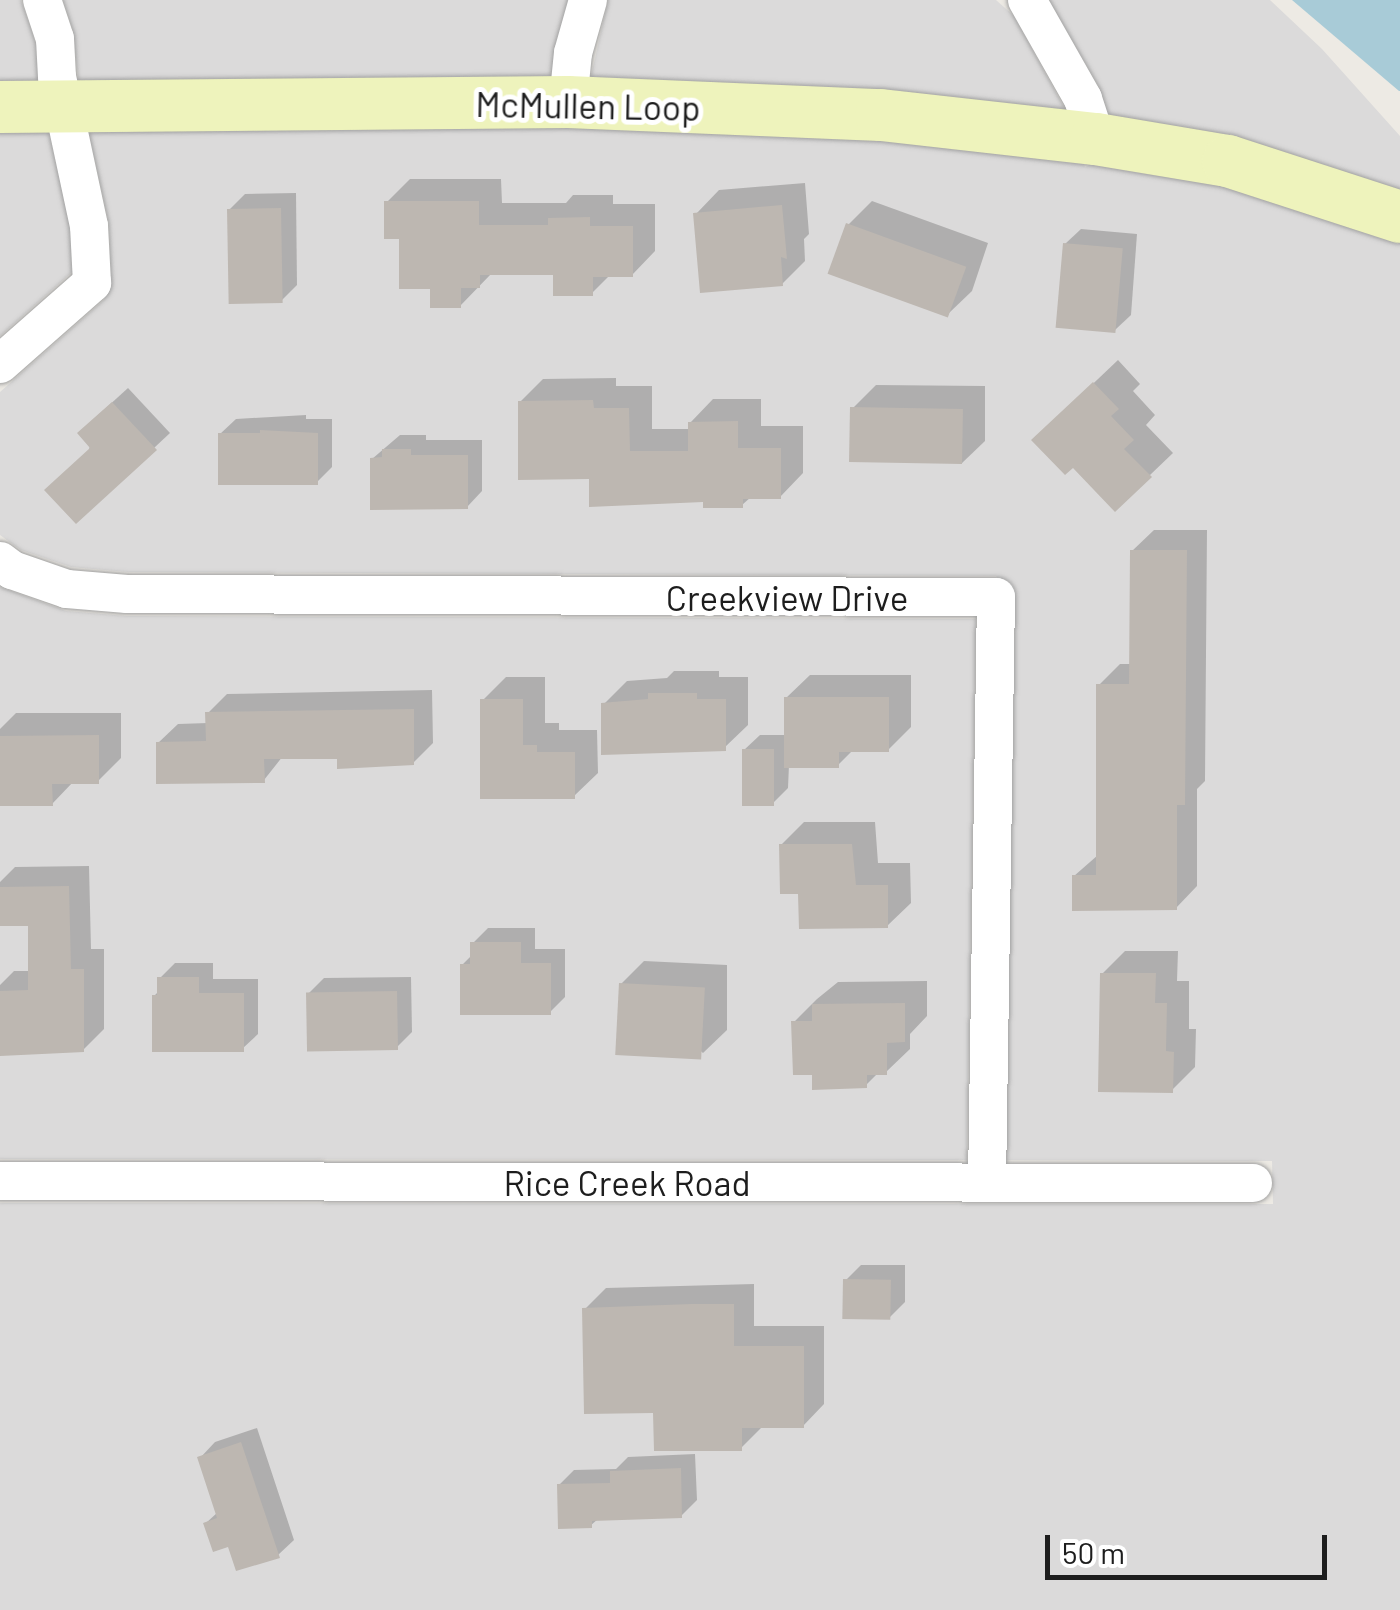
<!DOCTYPE html>
<style>
body{margin:0}
#map{position:relative;width:1400px;height:1610px;overflow:hidden;background:#edeae4;font-family:Barlow,sans-serif}
div>[style]{position:absolute}
.residential>*{inset:0;background:#dbdada}
.water>*{inset:0;background:#a8cbd7}
.shadow>*{inset:0;background:#0003}
.building>*{inset:0;background:#bdb7b1;transform-origin:0 0}
.roads{filter:drop-shadow(0 0 2px #a1a1a1) drop-shadow(0 0 2px #a1a1a1)}
.street>*{height:38px;margin:-19px;padding:0 19px;transform-origin:19px;border-radius:19px;background:#fff}
.secondary>*{height:52px;margin:-26px;padding:0 26px;transform-origin:26px;border-radius:26px;background:#eef3bc}
span{translate:-50% -50%;white-space:nowrap;text-align:center;line-height:1.15;-webkit-text-stroke:10px #fff;paint-order:stroke}
.street-label{font-size:35px;color:#1d1d1d}
.scale{position:absolute;left:1045px;top:1535px;width:282px;height:45px;box-sizing:border-box;border:5px solid #1d1d1d;border-top:0;padding-left:12px;font-size:30px;line-height:35px;white-space:nowrap;color:#1d1d1d;-webkit-text-stroke:8px #fff;paint-order:stroke}
</style>
<div id="map">
<div class="residential">
<div style="clip-path:polygon(0 0,21px 0,36px 44px,39px 85px,0 85px)"></div>
<div style="clip-path:polygon(63px 0,568px 0,550px 81px,79px 85px,73px 31px)"></div>
<div style="clip-path:polygon(608px 0,996px 0,1014px 16px,1067px 113px,590px 81px)"></div>
<div style="clip-path:polygon(1049px 0,1270px 0,1322px 49px,1400px 136px,1400px 194px,1110px 119px,1099px 87px)"></div>
<div style="clip-path:polygon(567px 124px,794px 131px,1082px 159px,1085px 167px,1098px 161px,1224px 183px,1400px 240px,1400px 1610px,0 1610px,0 1203px,1273px 1204px,1272px 1161px,1006px 1160px,1015px 598px,996px 576px,128px 572px,71px 567px,21px 550px,0 535px,0 392px,104px 300px,111px 281px,109px 224px,88px 129px)"></div>
<div style="clip-path:polygon(0 129px,48px 129px,71px 228px,72px 272px,0 336px)"></div>
<div style="clip-path:polygon(0 587px,66px 611px,127px 616px,976px 619px,967px 1160px,0 1159px)"></div>
</div>
<div class="water">
<div style="clip-path:polygon(1292px 0,1400px 0,1400px 91px,1399px 91px)"></div>
</div>
<div class="shadow">
<div style="clip-path:polygon(410px 179px,501px 179px,502px 203px,566px 203px,573px 195px,613px 195px,613px 204px,655px 204px,655px 251px,632px 275px,610px 275px,592px 293px,555px 273px,492px 273px,460px 306px,433px 286px,387px 202px)"></div>
<div style="clip-path:polygon(805px 183px,809px 234px,804px 239px,805px 261px,782px 284px,696px 214px,719px 190px)"></div>
<div style="clip-path:polygon(296px 193px,297px 285px,282px 300px,229px 210px,245px 194px)"></div>
<div style="clip-path:polygon(872px 201px,988px 243px,972px 291px,948px 314px,848px 225px)"></div>
<div style="clip-path:polygon(1081px 229px,1137px 234px,1131px 315px,1115px 330px,1065px 244px)"></div>
<div style="clip-path:polygon(1118px 360px,1140px 384px,1133px 391px,1155px 415px,1146px 425px,1173px 453px,1150px 475px,1073px 464px,1058px 417px)"></div>
<div style="clip-path:polygon(616px 378px,616px 386px,652px 386px,652px 429px,690px 429px,690px 423px,713px 399px,761px 399px,761px 426px,803px 426px,803px 473px,780px 497px,751px 497px,742px 505px,591px 477px,520px 402px,543px 379px)"></div>
<div style="clip-path:polygon(876px 385px,985px 386px,985px 441px,961px 464px,853px 408px)"></div>
<div style="clip-path:polygon(128px 388px,170px 433px,76px 521px,95px 418px)"></div>
<div style="clip-path:polygon(306px 415px,306px 419px,332px 419px,332px 467px,317px 482px,220px 434px,236px 419px)"></div>
<div style="clip-path:polygon(400px 435px,426px 435px,426px 440px,482px 440px,482px 491px,467px 507px,372px 459px)"></div>
<div style="clip-path:polygon(1154px 530px,1207px 530px,1205px 781px,1197px 789px,1197px 886px,1176px 908px,1074px 876px,1098px 855px,1099px 685px,1120px 664px,1132px 664px,1132px 551px)"></div>
<div style="clip-path:polygon(674px 671px,719px 671px,719px 677px,748px 677px,748px 725px,724px 748px,604px 704px,627px 681px,667px 678px)"></div>
<div style="clip-path:polygon(810px 675px,911px 675px,911px 727px,888px 750px,853px 750px,838px 765px,789px 765px,788px 788px,773px 803px,744px 750px,760px 735px,786px 735px,786px 698px)"></div>
<div style="clip-path:polygon(506px 677px,545px 677px,545px 723px,559px 723px,559px 730px,597px 730px,598px 773px,574px 796px,483px 796px,483px 700px)"></div>
<div style="clip-path:polygon(432px 690px,433px 743px,413px 763px,283px 756px,264px 780px,158px 743px,178px 724px,208px 723px,208px 713px,227px 694px)"></div>
<div style="clip-path:polygon(16px 713px,121px 713px,121px 758px,98px 781px,74px 781px,52px 804px,0 804px,0 729px)"></div>
<div style="clip-path:polygon(804px 822px,875px 822px,878px 863px,910px 863px,911px 903px,887px 926px,801px 891px,781px 845px)"></div>
<div style="clip-path:polygon(89px 866px,91px 949px,104px 949px,104px 1029px,83px 1050px,0 1053px,0 985px,14px 971px,31px 971px,31px 923px,0 924px,0 882px,15px 867px)"></div>
<div style="clip-path:polygon(488px 928px,535px 928px,535px 949px,565px 949px,565px 997px,550px 1012px,462px 965px,473px 954px,473px 943px)"></div>
<div style="clip-path:polygon(1125px 951px,1178px 951px,1177px 981px,1189px 981px,1189px 1029px,1196px 1029px,1195px 1067px,1172px 1090px,1102px 974px)"></div>
<div style="clip-path:polygon(644px 961px,727px 965px,727px 1030px,703px 1053px,621px 984px)"></div>
<div style="clip-path:polygon(175px 963px,213px 963px,213px 979px,258px 979px,258px 1034px,242px 1049px,154px 996px,160px 990px,160px 978px)"></div>
<div style="clip-path:polygon(411px 977px,412px 1032px,396px 1048px,309px 993px,324px 978px)"></div>
<div style="clip-path:polygon(927px 981px,927px 1016px,910px 1034px,910px 1049px,886px 1072px,879px 1072px,866px 1085px,814px 1072px,794px 1022px,817px 999px,838px 982px)"></div>
<div style="clip-path:polygon(861px 1265px,905px 1265px,905px 1302px,890px 1317px,846px 1280px)"></div>
<div style="clip-path:polygon(754px 1284px,754px 1326px,824px 1326px,824px 1404px,803px 1426px,763px 1426px,741px 1448px,585px 1309px,606px 1288px)"></div>
<div style="clip-path:polygon(257px 1428px,294px 1540px,278px 1555px,229px 1544px,206px 1523px,218px 1512px,200px 1458px,215px 1442px)"></div>
<div style="clip-path:polygon(695px 1454px,697px 1500px,681px 1516px,598px 1519px,590px 1526px,559px 1485px,574px 1470px,616px 1469px,628px 1457px)"></div>
</div>
<div class="building">
<div style="clip-path:polygon(384px 201px,479px 201px,479px 225px,548px 225px,548px 218px,590px 217px,590px 226px,633px 226px,633px 277px,593px 277px,593px 296px,553px 296px,553px 275px,480px 275px,480px 288px,461px 288px,461px 308px,430px 308px,430px 289px,399px 289px,399px 239px,384px 239px)"></div>
<div style="clip-path:polygon(782px 205px,787px 259px,781px 257px,783px 286px,700px 293px,693px 213px)"></div>
<div style="left:281px;top:208px;width:95px;height:54px;rotate:89deg"></div>
<div style="left:846px;top:223px;width:128px;height:54px;rotate:20deg"></div>
<div style="left:1063px;top:243px;width:60px;height:85px;rotate:5deg"></div>
<div style="clip-path:polygon(1093px 382px,1119px 409px,1111px 416px,1134px 440px,1124px 449px,1152px 477px,1115px 512px,1073px 468px,1065px 475px,1031px 440px)"></div>
<div style="clip-path:polygon(593px 400px,594px 408px,629px 408px,630px 451px,688px 451px,688px 422px,738px 421px,738px 448px,781px 448px,781px 499px,743px 499px,743px 508px,703px 508px,703px 502px,589px 507px,589px 479px,518px 480px,518px 401px)"></div>
<div style="clip-path:polygon(112px 402px,157px 450px,76px 524px,44px 490px,90px 448px,77px 433px)"></div>
<div style="left:850px;top:407px;width:113px;height:55px;rotate:1deg"></div>
<div style="clip-path:polygon(260px 430px,318px 433px,318px 485px,218px 485px,218px 433px,260px 433px)"></div>
<div style="clip-path:polygon(382px 449px,411px 449px,411px 455px,468px 455px,468px 509px,370px 510px,370px 458px,382px 457px)"></div>
<div style="clip-path:polygon(1130px 550px,1187px 550px,1185px 805px,1177px 805px,1177px 910px,1072px 911px,1072px 875px,1096px 875px,1096px 684px,1129px 684px)"></div>
<div style="clip-path:polygon(648px 693px,697px 693px,697px 699px,726px 699px,726px 751px,601px 755px,601px 703px,648px 699px)"></div>
<div style="clip-path:polygon(784px 697px,889px 697px,889px 752px,839px 752px,839px 768px,784px 768px)"></div>
<div style="clip-path:polygon(480px 699px,523px 699px,523px 745px,537px 745px,537px 752px,575px 752px,575px 799px,480px 799px)"></div>
<div style="clip-path:polygon(414px 709px,414px 765px,337px 769px,337px 759px,264px 759px,265px 783px,156px 784px,156px 742px,206px 741px,205px 712px)"></div>
<div style="clip-path:polygon(99px 735px,99px 784px,52px 784px,53px 806px,0 806px,0 736px)"></div>
<div style="left:742px;top:749px;width:32px;height:57px"></div>
<div style="clip-path:polygon(779px 844px,852px 844px,856px 885px,888px 885px,888px 928px,799px 929px,798px 894px,780px 894px)"></div>
<div style="clip-path:polygon(69px 886px,71px 969px,84px 969px,84px 1052px,0 1056px,0 991px,28px 990px,28px 926px,0 926px,0 887px)"></div>
<div style="clip-path:polygon(470px 942px,521px 942px,521px 963px,551px 963px,551px 1015px,460px 1015px,460px 964px,470px 964px)"></div>
<div style="clip-path:polygon(1100px 973px,1156px 973px,1155px 1003px,1167px 1003px,1166px 1051px,1174px 1052px,1173px 1093px,1098px 1092px)"></div>
<div style="clip-path:polygon(157px 977px,199px 977px,199px 993px,244px 993px,244px 1052px,152px 1052px,152px 995px,157px 995px)"></div>
<div style="left:619px;top:983px;width:86px;height:72px;rotate:3deg"></div>
<div style="left:397px;top:991px;width:59px;height:91px;rotate:89deg"></div>
<div style="clip-path:polygon(905px 1003px,905px 1042px,887px 1043px,887px 1075px,867px 1075px,867px 1088px,812px 1090px,812px 1075px,793px 1075px,791px 1021px,812px 1021px,812px 1004px)"></div>
<div style="left:843px;top:1279px;width:48px;height:40px;rotate:1deg"></div>
<div style="clip-path:polygon(692px 1304px,734px 1304px,734px 1346px,804px 1346px,804px 1428px,742px 1428px,742px 1451px,654px 1451px,653px 1413px,584px 1414px,582px 1308px)"></div>
<div style="clip-path:polygon(241px 1442px,280px 1558px,236px 1571px,228px 1547px,213px 1552px,203px 1523px,217px 1518px,197px 1457px)"></div>
<div style="clip-path:polygon(681px 1468px,682px 1518px,592px 1521px,592px 1528px,558px 1529px,557px 1484px,610px 1483px,610px 1471px)"></div>
</div>
<div class="roads">
<div class="street">
<div style="left:1027px;top:0;width:114px;rotate:60.5deg"></div>
<div style="left:1083px;top:99px;width:42px;rotate:72deg"></div>
<div style="left:568px;top:102px;width:49px;rotate:-84.2deg"></div>
<div style="left:573px;top:53px;width:55px;rotate:-74.2deg"></div>
<div style="left:0;top:364px;width:123px;rotate:-41.4deg"></div>
<div style="left:92px;top:283px;width:57px;rotate:-93deg"></div>
<div style="left:89px;top:226px;width:152px;rotate:-102.1deg"></div>
<div style="left:57px;top:77px;width:38px;rotate:-93deg"></div>
<div style="left:55px;top:39px;width:41px;rotate:-108.4deg"></div>
<div style="left:0;top:561px;width:15px;rotate:37deg"></div>
<div style="left:12px;top:570px;width:58px;rotate:19.1deg"></div>
<div style="left:67px;top:589px;width:60px;rotate:4.8deg"></div>
<div style="left:127px;top:594px;width:869px;rotate:0.2deg"></div>
<div style="left:996px;top:597px;width:585px;rotate:90.88deg"></div>
<div style="left:0;top:1181px;width:1253px;rotate:0.09deg"></div>
</div>
<div class="secondary">
<div style="left:0;top:107px;width:568px;rotate:-0.5deg"></div>
<div style="left:568px;top:102px;width:313px;rotate:2.4deg"></div>
<div style="left:881px;top:115px;width:216px;rotate:6.4deg"></div>
<div style="left:1096px;top:139px;width:134px;rotate:9.5deg"></div>
<div style="left:1228px;top:161px;width:181px;rotate:18deg"></div>
</div>
</div>
<div class="street-label">
<span style="left:588px;top:105px;rotate:1deg">McMullen Loop</span>
<span style="left:787px;top:597px">Creekview Drive</span>
<span style="left:627px;top:1182px">Rice Creek Road</span>
</div>
<div class="scale">50 m</div>
</div>
